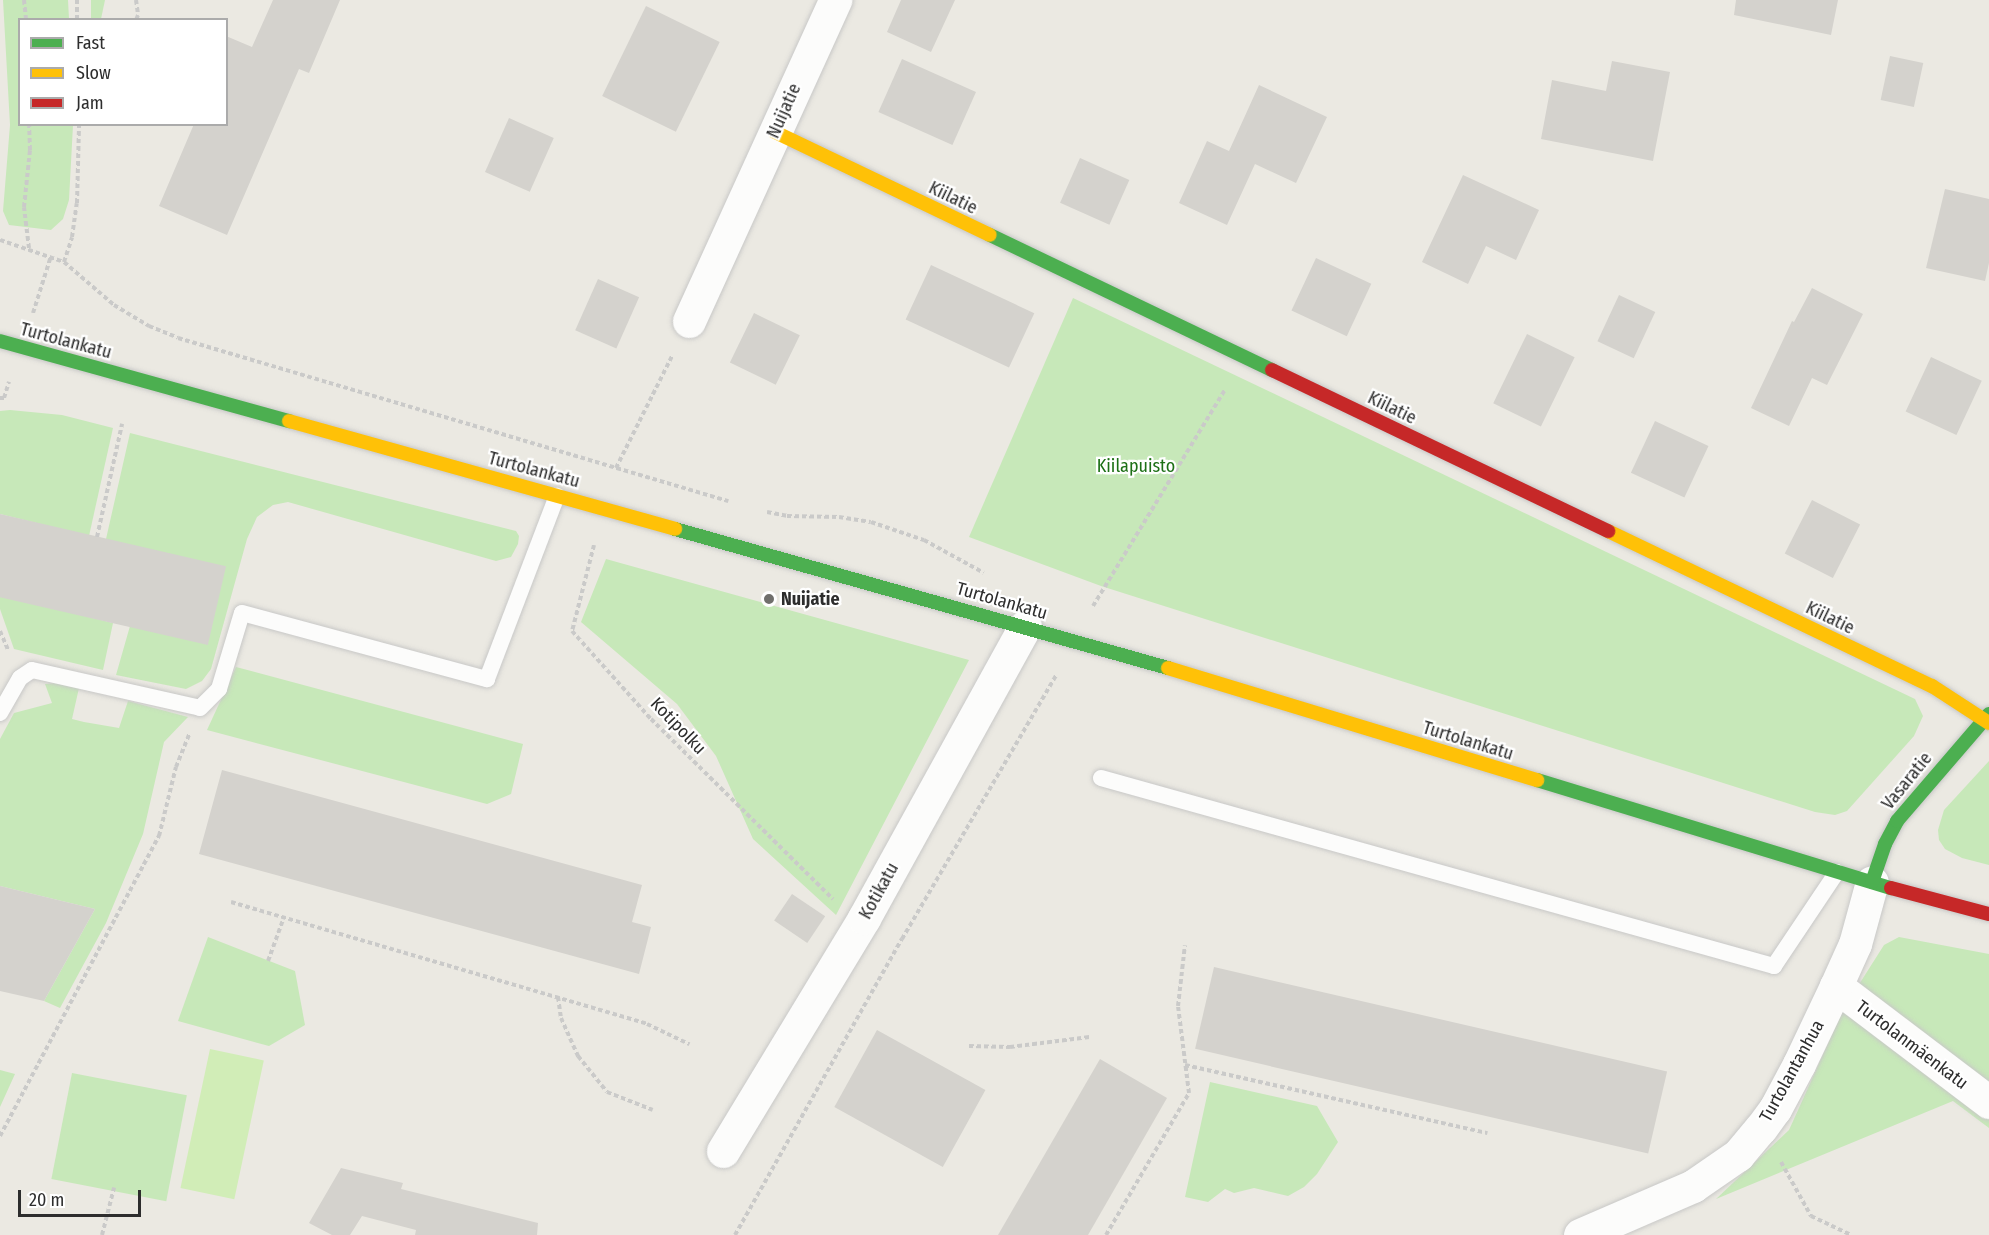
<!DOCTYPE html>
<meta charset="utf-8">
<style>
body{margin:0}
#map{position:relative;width:1989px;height:1235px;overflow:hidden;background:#ebe9e2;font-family:"Fira Sans Condensed",sans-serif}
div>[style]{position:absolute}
.green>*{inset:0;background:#c7e8b9;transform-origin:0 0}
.pitch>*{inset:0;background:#d1edb7;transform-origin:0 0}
.building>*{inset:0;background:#d4d2cd;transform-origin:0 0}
.path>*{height:4px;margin-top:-2px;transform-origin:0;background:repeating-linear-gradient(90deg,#cacac9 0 4.5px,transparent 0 7.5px)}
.roads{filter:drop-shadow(0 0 2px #c8c8c7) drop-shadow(0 0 2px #c8c8c7)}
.lane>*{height:16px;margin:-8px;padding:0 8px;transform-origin:8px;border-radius:8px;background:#fcfcfb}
.street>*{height:33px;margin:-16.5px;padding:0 16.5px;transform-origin:16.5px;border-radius:16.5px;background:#fcfcfb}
.fast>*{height:14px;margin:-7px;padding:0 7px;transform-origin:7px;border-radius:7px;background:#4caf50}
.slow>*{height:14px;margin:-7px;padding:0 7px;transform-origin:7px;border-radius:7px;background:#ffc107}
.jam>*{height:14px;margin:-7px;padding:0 7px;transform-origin:7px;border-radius:7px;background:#c62828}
.dots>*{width:16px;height:16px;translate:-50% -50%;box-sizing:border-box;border:3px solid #fff;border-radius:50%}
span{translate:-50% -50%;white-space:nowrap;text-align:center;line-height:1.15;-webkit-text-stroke:4.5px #fff;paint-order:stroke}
.street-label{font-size:18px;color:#2d2d2d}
.park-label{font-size:18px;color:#1d7016}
.poi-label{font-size:18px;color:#2d2d2d;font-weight:700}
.left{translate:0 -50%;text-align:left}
.legend{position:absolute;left:18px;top:18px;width:210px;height:108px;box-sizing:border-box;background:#fff;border:2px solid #ababab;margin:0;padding:8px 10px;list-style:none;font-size:18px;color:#2d2d2d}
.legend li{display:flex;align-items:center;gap:12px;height:30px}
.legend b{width:30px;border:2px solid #ababab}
.scale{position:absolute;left:18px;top:1190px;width:123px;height:27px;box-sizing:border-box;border:3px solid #2d2d2d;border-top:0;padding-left:8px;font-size:18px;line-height:21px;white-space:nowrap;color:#2d2d2d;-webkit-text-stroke:4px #fff;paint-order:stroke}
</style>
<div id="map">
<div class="green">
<div style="clip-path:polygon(3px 0,68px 0,69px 19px,20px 20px,20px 124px,73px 125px,69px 200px,63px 219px,51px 230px,9px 225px,3px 211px,10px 125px)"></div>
<div style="clip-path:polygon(91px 0,105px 0,101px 19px,91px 19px)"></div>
<div style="clip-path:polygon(1073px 298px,1915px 699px,1923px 716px,1914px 736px,1847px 811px,1835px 815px,1815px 812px,1101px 586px,969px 537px)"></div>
<div style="clip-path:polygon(10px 410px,62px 415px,113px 428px,89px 536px,0 514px,0 411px)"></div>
<div style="clip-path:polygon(130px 433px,516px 531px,519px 536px,518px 544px,511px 557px,496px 561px,288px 502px,273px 505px,257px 517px,247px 539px,211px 669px,202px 681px,186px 689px,116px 675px,130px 626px,106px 539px)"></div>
<div style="clip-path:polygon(606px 559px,969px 660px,836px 915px,753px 839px,716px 756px,677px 704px,581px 622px)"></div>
<div style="clip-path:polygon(0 595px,113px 623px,103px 670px,14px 649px,0 609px)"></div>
<div style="clip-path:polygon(236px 667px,523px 744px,511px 794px,487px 804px,207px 730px)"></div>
<div style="clip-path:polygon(57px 683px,79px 688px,72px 719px,84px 722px,119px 728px,128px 701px,188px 717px,164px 742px,143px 834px,106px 923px,60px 1008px,44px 1001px,95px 909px,0 886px,0 739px,14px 713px,52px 703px,45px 684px)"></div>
<div style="clip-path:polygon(1989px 761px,1989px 865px,1962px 858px,1945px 849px,1939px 840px,1938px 830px,1944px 810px)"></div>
<div style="clip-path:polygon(208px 937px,295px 971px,305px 1025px,269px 1046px,178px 1021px)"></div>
<div style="clip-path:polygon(1899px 937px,1989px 954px,1989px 1128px,1953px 1101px,1716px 1199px,1789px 1130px,1844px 1008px,1884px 945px)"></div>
<div style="clip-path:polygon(0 1070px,15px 1074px,0 1107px)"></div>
<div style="left:72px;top:1073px;width:117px;height:108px;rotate:11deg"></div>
<div style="clip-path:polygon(1210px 1082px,1317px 1106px,1338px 1142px,1317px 1174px,1304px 1187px,1288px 1196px,1254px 1188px,1234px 1193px,1225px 1189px,1208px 1202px,1185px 1197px)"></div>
</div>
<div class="pitch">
<div style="left:210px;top:1049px;width:55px;height:142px;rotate:12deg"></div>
</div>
<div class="building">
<div style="clip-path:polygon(273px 0,340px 0,309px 73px,299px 69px,227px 235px,159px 206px,194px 124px,226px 124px,226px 36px,252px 47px)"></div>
<div style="clip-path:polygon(901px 0,955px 0,931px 52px,887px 32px)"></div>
<div style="clip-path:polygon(1736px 0,1838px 0,1831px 35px,1734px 15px)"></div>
<div style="left:646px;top:6px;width:82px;height:100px;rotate:26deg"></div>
<div style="left:1890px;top:56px;width:34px;height:45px;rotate:12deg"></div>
<div style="left:902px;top:59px;width:81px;height:58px;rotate:24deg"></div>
<div style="clip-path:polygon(1612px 61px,1670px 72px,1653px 161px,1541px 139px,1552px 80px,1606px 91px)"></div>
<div style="clip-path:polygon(1259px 85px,1327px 117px,1296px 183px,1255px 164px,1227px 225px,1179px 203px,1207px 141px,1229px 151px)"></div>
<div style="left:509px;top:118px;width:49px;height:59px;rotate:24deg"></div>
<div style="left:1080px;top:158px;width:54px;height:49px;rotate:24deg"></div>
<div style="clip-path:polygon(1463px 175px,1539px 210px,1516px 260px,1486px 246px,1468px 284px,1422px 262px)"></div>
<div style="clip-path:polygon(1945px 189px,1989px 199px,1989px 263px,1985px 281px,1926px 268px)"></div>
<div style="left:1316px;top:258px;width:61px;height:58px;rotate:25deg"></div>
<div style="left:931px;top:265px;width:114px;height:60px;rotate:25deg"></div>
<div style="left:598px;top:279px;width:45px;height:56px;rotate:24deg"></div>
<div style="clip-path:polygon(1812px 288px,1863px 314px,1827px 385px,1812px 378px,1789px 426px,1751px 408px,1792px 321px,1794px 322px)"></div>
<div style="left:1619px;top:295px;width:40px;height:51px;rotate:25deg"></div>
<div style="left:754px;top:313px;width:51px;height:55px;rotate:26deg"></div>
<div style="left:1527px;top:334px;width:53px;height:77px;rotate:26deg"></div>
<div style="left:1931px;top:357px;width:56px;height:60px;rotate:25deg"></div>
<div style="left:1655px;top:421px;width:59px;height:57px;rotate:25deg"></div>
<div style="left:1812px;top:500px;width:54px;height:60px;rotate:27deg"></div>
<div style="left:0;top:514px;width:232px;height:81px;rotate:13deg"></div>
<div style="clip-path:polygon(222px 770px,642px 885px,632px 922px,651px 927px,639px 974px,199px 854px)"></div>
<div style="clip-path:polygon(0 886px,95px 909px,44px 1001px,0 991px)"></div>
<div style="left:792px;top:894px;width:40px;height:32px;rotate:34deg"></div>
<div style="left:1214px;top:967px;width:465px;height:84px;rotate:13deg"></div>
<div style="left:877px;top:1030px;width:124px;height:88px;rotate:29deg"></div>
<div style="clip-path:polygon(1100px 1059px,1167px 1098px,1088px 1235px,998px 1235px)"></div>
<div style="clip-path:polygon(341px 1168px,403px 1183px,401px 1189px,538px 1223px,537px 1235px,415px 1235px,416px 1230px,362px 1216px,350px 1235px,332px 1235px,309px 1223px)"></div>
</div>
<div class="path">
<div style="left:24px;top:0;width:20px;rotate:84deg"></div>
<div style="left:77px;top:0;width:20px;rotate:90deg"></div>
<div style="left:136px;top:0;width:15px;rotate:82deg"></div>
<div style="left:138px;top:15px;width:5px;rotate:112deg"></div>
<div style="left:0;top:240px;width:68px;rotate:19deg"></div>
<div style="left:64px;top:262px;width:66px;rotate:40.7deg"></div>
<div style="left:114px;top:305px;width:41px;rotate:31deg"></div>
<div style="left:149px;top:326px;width:31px;rotate:22deg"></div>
<div style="left:178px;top:338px;width:574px;rotate:16.51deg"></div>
<div style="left:29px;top:248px;width:41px;rotate:-97deg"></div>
<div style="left:24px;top:207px;width:57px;rotate:-84deg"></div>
<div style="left:30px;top:150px;width:26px;rotate:-92deg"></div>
<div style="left:64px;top:262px;width:26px;rotate:-72deg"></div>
<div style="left:72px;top:237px;width:34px;rotate:-82deg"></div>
<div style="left:77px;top:203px;width:79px;rotate:-88.5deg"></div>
<div style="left:33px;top:313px;width:60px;rotate:-72.5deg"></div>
<div style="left:0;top:398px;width:4px"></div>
<div style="left:4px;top:398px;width:17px;rotate:-73deg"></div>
<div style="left:616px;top:468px;width:127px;rotate:-63.4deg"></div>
<div style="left:767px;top:512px;width:20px;rotate:11deg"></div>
<div style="left:787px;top:516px;width:52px;rotate:1.1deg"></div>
<div style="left:839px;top:517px;width:32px;rotate:9deg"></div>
<div style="left:871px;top:522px;width:56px;rotate:18.8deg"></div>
<div style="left:924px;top:540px;width:68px;rotate:28.8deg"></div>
<div style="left:97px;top:537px;width:116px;rotate:-77.5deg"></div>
<div style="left:594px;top:545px;width:89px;rotate:104.3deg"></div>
<div style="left:572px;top:631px;width:118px;rotate:48.1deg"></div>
<div style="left:651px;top:719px;width:256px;rotate:44.7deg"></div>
<div style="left:1093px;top:606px;width:253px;rotate:-58.6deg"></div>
<div style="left:0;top:631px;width:21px;rotate:67deg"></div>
<div style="left:231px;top:902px;width:434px;rotate:16.3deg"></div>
<div style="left:647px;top:1024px;width:47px;rotate:25.5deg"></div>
<div style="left:268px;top:961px;width:47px;rotate:-70deg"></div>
<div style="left:558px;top:997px;width:21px;rotate:82deg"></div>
<div style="left:561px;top:1018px;width:42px;rotate:65.9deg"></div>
<div style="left:578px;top:1056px;width:46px;rotate:51.1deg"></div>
<div style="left:607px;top:1092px;width:49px;rotate:21.4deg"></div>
<div style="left:969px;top:1046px;width:41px;rotate:1.4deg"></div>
<div style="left:1010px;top:1047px;width:80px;rotate:-7.2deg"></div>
<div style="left:1185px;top:1065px;width:310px;rotate:12.7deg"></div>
<div style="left:0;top:1136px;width:340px;rotate:-62.1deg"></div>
<div style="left:159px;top:836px;width:71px;rotate:-76.2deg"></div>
<div style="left:176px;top:767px;width:35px;rotate:-68deg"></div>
<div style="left:1781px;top:1162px;width:62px;rotate:60.9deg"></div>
<div style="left:1811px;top:1216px;width:44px;rotate:25.4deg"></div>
<div style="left:102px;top:1235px;width:49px;rotate:-75.7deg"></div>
<div style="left:735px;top:1235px;width:340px;rotate:-60.6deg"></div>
<div style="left:902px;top:939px;width:307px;rotate:-59.7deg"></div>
<div style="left:1106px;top:1235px;width:164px;rotate:-59.7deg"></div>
<div style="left:1189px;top:1093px;width:88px;rotate:-97.2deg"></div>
<div style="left:1178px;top:1006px;width:61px;rotate:-83.5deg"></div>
</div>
<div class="roads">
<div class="lane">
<div style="left:0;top:713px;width:40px;rotate:-60.3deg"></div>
<div style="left:20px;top:678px;width:14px;rotate:-34deg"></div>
<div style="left:32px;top:670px;width:172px;rotate:12.7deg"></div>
<div style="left:200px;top:708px;width:27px;rotate:-45deg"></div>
<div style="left:219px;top:689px;width:79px;rotate:-73.2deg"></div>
<div style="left:242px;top:613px;width:254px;rotate:15.1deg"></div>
<div style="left:487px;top:679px;width:196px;rotate:-69.1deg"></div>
<div style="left:1101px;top:778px;width:699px;rotate:15.61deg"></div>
<div style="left:1774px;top:966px;width:113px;rotate:-56.2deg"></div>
</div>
<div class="street">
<div style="left:689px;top:321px;width:353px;rotate:-65.5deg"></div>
<div style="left:1836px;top:986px;width:192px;rotate:37.2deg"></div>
<div style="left:723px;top:1151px;width:272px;rotate:-58.8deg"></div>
<div style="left:864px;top:918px;width:333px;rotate:-61.1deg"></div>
<div style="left:1580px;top:1235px;width:123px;rotate:-23.4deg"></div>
<div style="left:1693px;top:1186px;width:55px;rotate:-34.6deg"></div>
<div style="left:1738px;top:1155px;width:35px;rotate:-50deg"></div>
<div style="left:1761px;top:1128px;width:24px;rotate:-54deg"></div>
<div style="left:1775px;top:1109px;width:51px;rotate:-61.9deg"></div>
<div style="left:1799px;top:1064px;width:86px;rotate:-64.6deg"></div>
<div style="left:1836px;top:986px;width:46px;rotate:-65.7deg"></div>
<div style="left:1855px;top:944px;width:64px;rotate:-74.7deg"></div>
</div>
<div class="fast">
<div style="left:990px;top:235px;width:313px;rotate:25.6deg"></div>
<div style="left:0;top:341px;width:300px;rotate:15.5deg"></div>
<div style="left:675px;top:529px;width:512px;rotate:15.75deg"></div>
<div style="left:1537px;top:780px;width:370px;rotate:17deg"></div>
<div style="left:1872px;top:882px;width:40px;rotate:-71.1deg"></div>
<div style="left:1885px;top:844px;width:26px;rotate:-62deg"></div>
<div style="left:1897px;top:821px;width:141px;rotate:-49.3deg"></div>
</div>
<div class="slow">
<div style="left:775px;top:132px;width:238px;rotate:25.6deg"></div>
<div style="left:289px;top:421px;width:401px;rotate:15.6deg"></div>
<div style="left:1608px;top:531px;width:359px;rotate:25.6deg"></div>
<div style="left:1932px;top:686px;width:68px;rotate:33deg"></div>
<div style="left:1168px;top:668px;width:386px;rotate:16.9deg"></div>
</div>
<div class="jam">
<div style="left:1272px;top:370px;width:373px;rotate:25.6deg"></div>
<div style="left:1891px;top:888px;width:101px;rotate:14.9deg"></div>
</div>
</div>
<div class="dots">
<div style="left:769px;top:599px;background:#706f6c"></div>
</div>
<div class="street-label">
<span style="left:784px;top:111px;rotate:-66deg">Nuijatie</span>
<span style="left:953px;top:198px;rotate:26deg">Kiilatie</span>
<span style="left:66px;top:341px;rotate:15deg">Turtolankatu</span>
<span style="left:1392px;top:408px;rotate:26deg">Kiilatie</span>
<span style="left:534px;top:470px;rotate:15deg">Turtolankatu</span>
<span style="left:1002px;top:601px;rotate:16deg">Turtolankatu</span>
<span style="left:1830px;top:618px;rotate:26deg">Kiilatie</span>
<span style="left:678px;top:726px;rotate:46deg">Kotipolku</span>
<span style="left:1468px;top:741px;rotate:17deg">Turtolankatu</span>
<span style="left:1907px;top:781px;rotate:-51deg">Vasaratie</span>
<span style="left:879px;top:891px;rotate:-61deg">Kotikatu</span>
<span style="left:1912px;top:1045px;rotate:37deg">Turtolanmäenkatu</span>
<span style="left:1792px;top:1071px;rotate:-61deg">Turtolantanhua</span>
</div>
<div class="park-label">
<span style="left:1136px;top:466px">Kiilapuisto</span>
</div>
<div class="poi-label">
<span class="left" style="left:781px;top:599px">Nuijatie</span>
</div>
<ul class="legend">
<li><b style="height:8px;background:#4caf50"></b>Fast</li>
<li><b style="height:8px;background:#ffc107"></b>Slow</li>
<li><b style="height:8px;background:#c62828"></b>Jam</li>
</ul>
<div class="scale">20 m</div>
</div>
